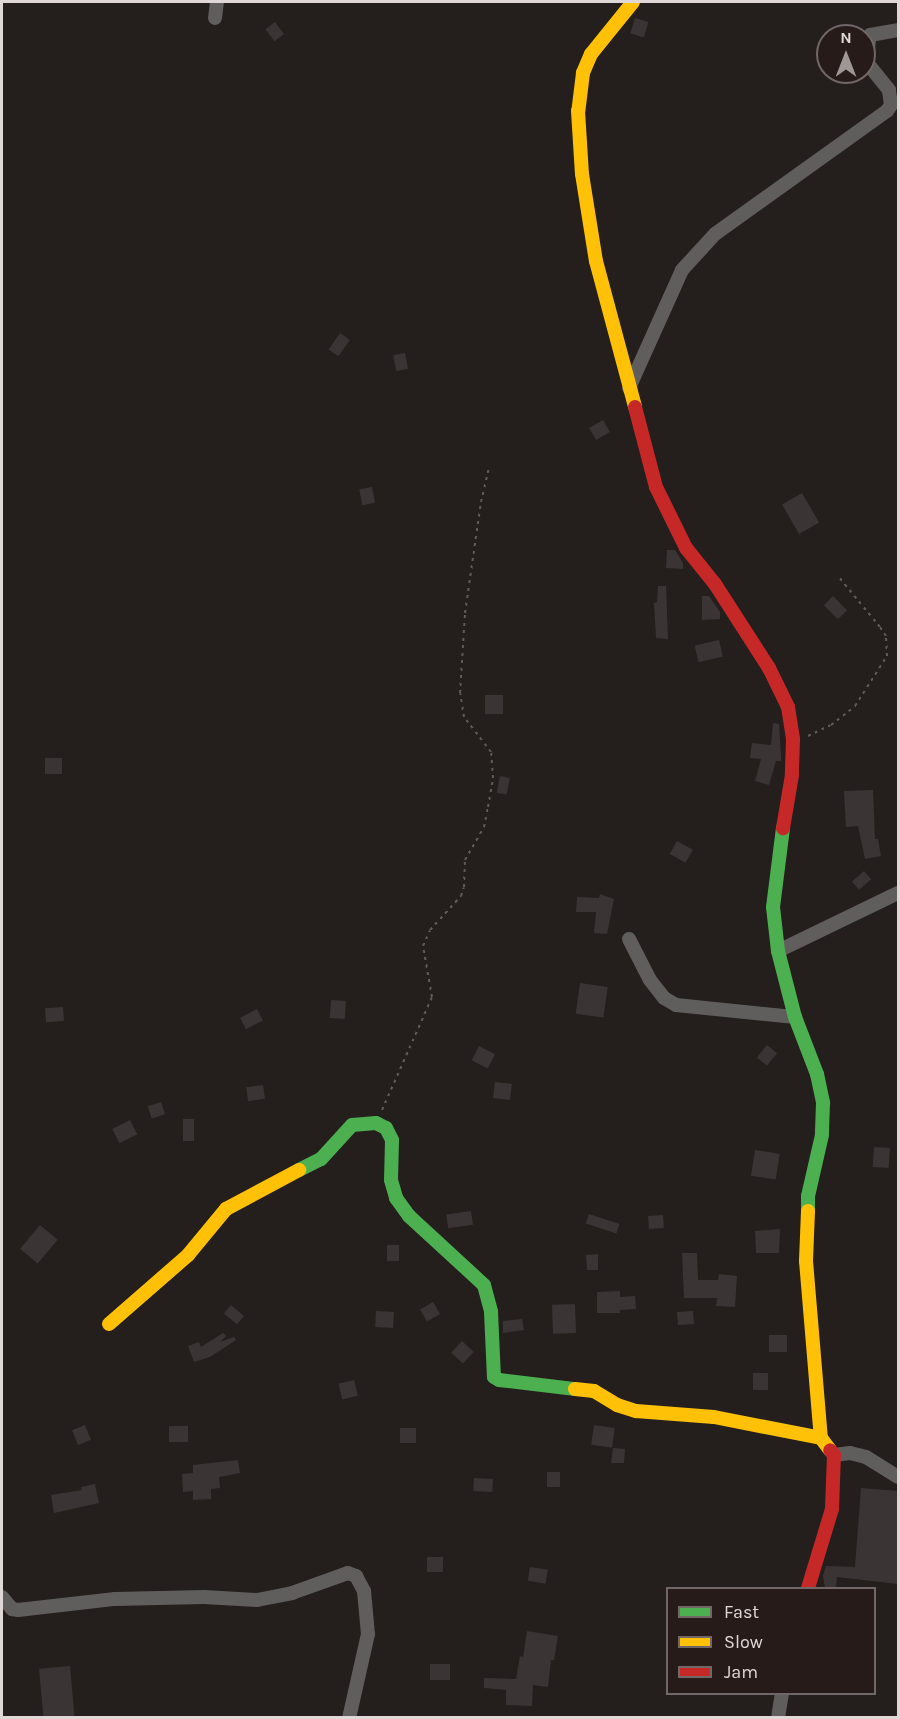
<!DOCTYPE html>
<style>
body{margin:0}
#map{position:relative;width:900px;height:1719px;overflow:hidden;background:#241e1d;font-family:Karla,sans-serif}
div>[style]{position:absolute}
.building>*{inset:0;background:#3a3534;transform-origin:0 0}
.path>*{height:2px;margin-top:-1px;transform-origin:0;background:repeating-linear-gradient(90deg,#5f5b5b 0 3px,transparent 0 7.5px)}
.street>*{height:14px;margin:-7px;padding:0 7px;transform-origin:7px;border-radius:7px;background:#605d5d}
.fast>*{height:14px;margin:-7px;padding:0 7px;transform-origin:7px;border-radius:7px;background:#4caf50}
.slow>*{height:14px;margin:-7px;padding:0 7px;transform-origin:7px;border-radius:7px;background:#ffc107}
.jam>*{height:14px;margin:-7px;padding:0 7px;transform-origin:7px;border-radius:7px;background:#c62828}
span{translate:-50% -50%;white-space:nowrap;text-align:center;line-height:1.15;-webkit-text-stroke:6px #271b1a;paint-order:stroke}
.frame{position:absolute;inset:0;border:3px solid #e0d8d7;pointer-events:none}
.legend{position:absolute;left:666px;top:1587px;width:210px;height:108px;box-sizing:border-box;background:#271b1a;border:2px solid #716766;margin:0;padding:8px 10px;list-style:none;font-size:18px;color:#e0d8d7}
.legend li{display:flex;align-items:center;gap:12px;height:30px}
.legend b{width:30px;border:2px solid #716766}
.north{position:absolute;left:816px;top:24px;width:60px;height:60px;box-sizing:border-box;background:#271b1a;border:2px solid #716766;border-radius:50%;rotate:0deg;font-size:16px;font-weight:700;line-height:24px;text-align:center;color:#e0d8d7}
.north::after{content:'';display:block;margin:auto;width:21px;height:27px;background:#9e9796;clip-path:polygon(50% 0,100% 100%,50% 72%,0 100%)}
</style>
<div id="map">
<div class="building">
<div style="left:635px;top:18px;width:14px;height:16px;rotate:17deg"></div>
<div style="left:275px;top:22px;width:15px;height:12px;rotate:53deg"></div>
<div style="left:340px;top:333px;width:12px;height:20px;rotate:35deg"></div>
<div style="left:405px;top:353px;width:16px;height:12px;rotate:79deg"></div>
<div style="left:603px;top:420px;width:14px;height:16px;rotate:60deg"></div>
<div style="left:372px;top:487px;width:16px;height:13px;rotate:79deg"></div>
<div style="left:802px;top:493px;width:34px;height:23px;rotate:60deg"></div>
<div style="clip-path:polygon(667px 550px,675px 550px,683px 563px,683px 569px,666px 568px)"></div>
<div style="clip-path:polygon(658px 586px,666px 586px,668px 639px,656px 638px,654px 603px,657px 602px)"></div>
<div style="clip-path:polygon(702px 596px,709px 596px,720px 612px,720px 619px,702px 620px)"></div>
<div style="left:833px;top:596px;width:20px;height:13px;rotate:45deg"></div>
<div style="left:719px;top:640px;width:17px;height:25px;rotate:77deg"></div>
<div style="left:485px;top:695px;width:18px;height:19px"></div>
<div style="clip-path:polygon(773px 723px,779px 724px,781px 756px,781px 761px,776px 761px,769px 785px,755px 781px,761px 759px,750px 758px,752px 743px,771px 745px)"></div>
<div style="left:45px;top:758px;width:17px;height:16px"></div>
<div style="left:500px;top:776px;width:10px;height:17px;rotate:11deg"></div>
<div style="clip-path:polygon(873px 790px,875px 839px,878px 839px,881px 856px,865px 859px,858px 826px,846px 827px,844px 791px)"></div>
<div style="left:677px;top:841px;width:18px;height:15px;rotate:29deg"></div>
<div style="left:864px;top:871px;width:11px;height:16px;rotate:49deg"></div>
<div style="clip-path:polygon(600px 894px,614px 899px,607px 934px,594px 933px,596px 912px,576px 912px,577px 897px,599px 898px)"></div>
<div style="left:580px;top:983px;width:28px;height:31px;rotate:8deg"></div>
<div style="left:331px;top:1000px;width:15px;height:18px;rotate:4deg"></div>
<div style="left:63px;top:1007px;width:14px;height:18px;rotate:86deg"></div>
<div style="left:257px;top:1009px;width:13px;height:19px;rotate:63deg"></div>
<div style="left:767px;top:1045px;width:13px;height:16px;rotate:39deg"></div>
<div style="left:479px;top:1046px;width:18px;height:16px;rotate:27deg"></div>
<div style="left:495px;top:1082px;width:17px;height:16px;rotate:7deg"></div>
<div style="left:263px;top:1085px;width:14px;height:17px;rotate:82deg"></div>
<div style="left:161px;top:1102px;width:13px;height:14px;rotate:72deg"></div>
<div style="left:183px;top:1119px;width:11px;height:22px"></div>
<div style="left:130px;top:1120px;width:16px;height:20px;rotate:63deg"></div>
<div style="left:874px;top:1147px;width:16px;height:20px;rotate:4deg"></div>
<div style="left:755px;top:1150px;width:25px;height:26px;rotate:9deg"></div>
<div style="left:471px;top:1211px;width:14px;height:25px;rotate:82deg"></div>
<div style="left:589px;top:1214px;width:32px;height:10px;rotate:18deg"></div>
<div style="left:663px;top:1215px;width:13px;height:15px;rotate:86deg"></div>
<div style="left:40px;top:1225px;width:23px;height:31px;rotate:40deg"></div>
<div style="clip-path:polygon(780px 1229px,779px 1253px,756px 1253px,755px 1231px)"></div>
<div style="left:387px;top:1245px;width:12px;height:16px"></div>
<div style="clip-path:polygon(682px 1253px,697px 1253px,698px 1280px,718px 1280px,719px 1274px,737px 1276px,735px 1307px,716px 1306px,717px 1298px,684px 1298px)"></div>
<div style="clip-path:polygon(598px 1254px,598px 1270px,587px 1270px,586px 1255px)"></div>
<div style="clip-path:polygon(620px 1291px,620px 1297px,635px 1296px,636px 1309px,620px 1310px,620px 1313px,597px 1313px,597px 1292px)"></div>
<div style="left:433px;top:1302px;width:14px;height:15px;rotate:60deg"></div>
<div style="left:575px;top:1304px;width:29px;height:23px;rotate:88deg"></div>
<div style="left:231px;top:1305px;width:17px;height:11px;rotate:40deg"></div>
<div style="left:376px;top:1311px;width:18px;height:16px;rotate:3deg"></div>
<div style="left:693px;top:1311px;width:13px;height:16px;rotate:86deg"></div>
<div style="clip-path:polygon(522px 1319px,524px 1330px,503px 1333px,503px 1321px)"></div>
<div style="clip-path:polygon(223px 1333px,226px 1336px,220px 1342px,234px 1337px,236px 1340px,210px 1357px,194px 1362px,188px 1346px,199px 1342px,201px 1347px)"></div>
<div style="left:769px;top:1335px;width:18px;height:17px"></div>
<div style="left:462px;top:1341px;width:16px;height:16px;rotate:43deg"></div>
<div style="left:753px;top:1373px;width:15px;height:17px"></div>
<div style="left:354px;top:1380px;width:16px;height:16px;rotate:76deg"></div>
<div style="left:85px;top:1425px;width:16px;height:14px;rotate:68deg"></div>
<div style="left:594px;top:1425px;width:21px;height:20px;rotate:8deg"></div>
<div style="left:169px;top:1426px;width:19px;height:16px"></div>
<div style="left:400px;top:1428px;width:16px;height:15px"></div>
<div style="clip-path:polygon(613px 1448px,625px 1449px,624px 1463px,611px 1463px)"></div>
<div style="clip-path:polygon(238px 1460px,240px 1473px,219px 1477px,220px 1488px,211px 1489px,211px 1499px,193px 1500px,193px 1491px,183px 1492px,182px 1474px,193px 1473px,193px 1465px)"></div>
<div style="left:547px;top:1472px;width:13px;height:15px"></div>
<div style="left:474px;top:1478px;width:19px;height:13px;rotate:3deg"></div>
<div style="clip-path:polygon(95px 1484px,99px 1503px,54px 1513px,51px 1495px,82px 1490px,81px 1487px)"></div>
<div style="clip-path:polygon(861px 1488px,898px 1491px,898px 1584px,837px 1577px,836px 1588px,825px 1588px,823px 1576px,826px 1566px,855px 1567px)"></div>
<div style="left:427px;top:1557px;width:16px;height:15px"></div>
<div style="left:530px;top:1567px;width:18px;height:14px;rotate:9deg"></div>
<div style="clip-path:polygon(527px 1631px,558px 1636px,554px 1660px,551px 1660px,548px 1687px,533px 1685px,532px 1706px,506px 1705px,506px 1690px,484px 1688px,484px 1678px,516px 1679px,520px 1656px,523px 1657px)"></div>
<div style="left:430px;top:1664px;width:20px;height:16px"></div>
<div style="left:70px;top:1666px;width:52px;height:31px;rotate:85deg"></div>
</div>
<div class="path">
<div style="left:808px;top:736px;width:25px;rotate:-26deg"></div>
<div style="left:831px;top:725px;width:31px;rotate:-38deg"></div>
<div style="left:855px;top:706px;width:59px;rotate:-57.4deg"></div>
<div style="left:887px;top:656px;width:20px;rotate:-93deg"></div>
<div style="left:886px;top:636px;width:11px;rotate:-124deg"></div>
<div style="left:880px;top:627px;width:66px;rotate:-129.5deg"></div>
<div style="left:382px;top:1110px;width:124px;rotate:-66.1deg"></div>
<div style="left:432px;top:997px;width:52px;rotate:-100deg"></div>
<div style="left:423px;top:946px;width:17px;rotate:-66deg"></div>
<div style="left:430px;top:930px;width:46px;rotate:-47.6deg"></div>
<div style="left:461px;top:896px;width:9px;rotate:-72deg"></div>
<div style="left:464px;top:887px;width:27px;rotate:-88deg"></div>
<div style="left:465px;top:860px;width:38px;rotate:-60deg"></div>
<div style="left:484px;top:827px;width:20px;rotate:-79deg"></div>
<div style="left:488px;top:807px;width:29px;rotate:-80deg"></div>
<div style="left:493px;top:778px;width:26px;rotate:-94deg"></div>
<div style="left:491px;top:752px;width:44px;rotate:-127.6deg"></div>
<div style="left:464px;top:717px;width:24px;rotate:-99deg"></div>
<div style="left:460px;top:693px;width:80px;rotate:-86.4deg"></div>
<div style="left:465px;top:613px;width:112px;rotate:-81.8deg"></div>
<div style="left:481px;top:502px;width:36px;rotate:-77deg"></div>
</div>
<div class="street">
<div style="left:215px;top:18px;width:16px;rotate:-83deg"></div>
<div style="left:629px;top:388px;width:129px;rotate:-65.8deg"></div>
<div style="left:682px;top:270px;width:49px;rotate:-47.5deg"></div>
<div style="left:715px;top:234px;width:211px;rotate:-35.6deg"></div>
<div style="left:887px;top:111px;width:7px;rotate:-56deg"></div>
<div style="left:891px;top:105px;width:15px;rotate:-98deg"></div>
<div style="left:889px;top:90px;width:36px;rotate:-129deg"></div>
<div style="left:866px;top:62px;width:27px;rotate:-82deg"></div>
<div style="left:870px;top:35px;width:28px;rotate:-10deg"></div>
<div style="left:629px;top:939px;width:46px;rotate:62.9deg"></div>
<div style="left:650px;top:980px;width:23px;rotate:52deg"></div>
<div style="left:664px;top:998px;width:14px;rotate:30deg"></div>
<div style="left:676px;top:1005px;width:120px;rotate:5.8deg"></div>
<div style="left:778px;top:951px;width:133px;rotate:-25.8deg"></div>
<div style="left:834px;top:1455px;width:16px;rotate:-7deg"></div>
<div style="left:850px;top:1453px;width:16px;rotate:14deg"></div>
<div style="left:866px;top:1457px;width:38px;rotate:32deg"></div>
<div style="left:2px;top:1597px;width:16px;rotate:50deg"></div>
<div style="left:12px;top:1609px;width:6px;rotate:9deg"></div>
<div style="left:18px;top:1610px;width:98px;rotate:-6.5deg"></div>
<div style="left:115px;top:1599px;width:89px;rotate:-1.3deg"></div>
<div style="left:204px;top:1597px;width:53px;rotate:3.2deg"></div>
<div style="left:257px;top:1600px;width:36px;rotate:-11deg"></div>
<div style="left:292px;top:1593px;width:59px;rotate:-19.7deg"></div>
<div style="left:348px;top:1573px;width:9px;rotate:21deg"></div>
<div style="left:356px;top:1576px;width:17px;rotate:62deg"></div>
<div style="left:364px;top:1591px;width:43px;rotate:84.7deg"></div>
<div style="left:368px;top:1634px;width:86px;rotate:102.7deg"></div>
<div style="left:778px;top:1718px;width:24px;rotate:-81deg"></div>
</div>
<div class="fast">
<div style="left:783px;top:828px;width:80px;rotate:97.2deg"></div>
<div style="left:773px;top:907px;width:44px;rotate:83.5deg"></div>
<div style="left:778px;top:951px;width:68px;rotate:75.6deg"></div>
<div style="left:795px;top:1017px;width:61px;rotate:68.9deg"></div>
<div style="left:817px;top:1074px;width:30px;rotate:78deg"></div>
<div style="left:823px;top:1103px;width:32px;rotate:92deg"></div>
<div style="left:822px;top:1135px;width:63px;rotate:102.9deg"></div>
<div style="left:808px;top:1196px;width:15px;rotate:90deg"></div>
<div style="left:299px;top:1170px;width:25px;rotate:-27deg"></div>
<div style="left:321px;top:1159px;width:46px;rotate:-47.6deg"></div>
<div style="left:352px;top:1125px;width:24px;rotate:-5deg"></div>
<div style="left:376px;top:1123px;width:11px;rotate:27deg"></div>
<div style="left:386px;top:1128px;width:13px;rotate:63deg"></div>
<div style="left:392px;top:1140px;width:40px;rotate:91.4deg"></div>
<div style="left:391px;top:1180px;width:19px;rotate:74deg"></div>
<div style="left:396px;top:1198px;width:22px;rotate:54deg"></div>
<div style="left:409px;top:1216px;width:102px;rotate:42.6deg"></div>
<div style="left:484px;top:1285px;width:28px;rotate:75deg"></div>
<div style="left:491px;top:1312px;width:65px;rotate:87.4deg"></div>
<div style="left:494px;top:1377px;width:6px;rotate:31deg"></div>
<div style="left:499px;top:1380px;width:77px;rotate:6.8deg"></div>
</div>
<div class="slow">
<div style="left:633px;top:2px;width:67px;rotate:128.9deg"></div>
<div style="left:591px;top:54px;width:21px;rotate:113deg"></div>
<div style="left:583px;top:73px;width:38px;rotate:97deg"></div>
<div style="left:578px;top:111px;width:63px;rotate:86.4deg"></div>
<div style="left:582px;top:174px;width:88px;rotate:80.9deg"></div>
<div style="left:596px;top:261px;width:151px;rotate:75deg"></div>
<div style="left:808px;top:1211px;width:50px;rotate:92.3deg"></div>
<div style="left:806px;top:1261px;width:178px;rotate:85.2deg"></div>
<div style="left:821px;top:1438px;width:15px;rotate:53deg"></div>
<div style="left:109px;top:1324px;width:105px;rotate:-41.1deg"></div>
<div style="left:188px;top:1255px;width:60px;rotate:-50.4deg"></div>
<div style="left:226px;top:1209px;width:83px;rotate:-28.1deg"></div>
<div style="left:575px;top:1389px;width:19px;rotate:6deg"></div>
<div style="left:594px;top:1391px;width:27px;rotate:31deg"></div>
<div style="left:617px;top:1405px;width:20px;rotate:18deg"></div>
<div style="left:636px;top:1411px;width:78px;rotate:4.4deg"></div>
<div style="left:714px;top:1417px;width:109px;rotate:11.1deg"></div>
</div>
<div class="jam">
<div style="left:635px;top:407px;width:83px;rotate:75.3deg"></div>
<div style="left:656px;top:487px;width:68px;rotate:63.8deg"></div>
<div style="left:686px;top:548px;width:46px;rotate:51.1deg"></div>
<div style="left:715px;top:584px;width:100px;rotate:57.3deg"></div>
<div style="left:769px;top:668px;width:43px;rotate:64deg"></div>
<div style="left:788px;top:707px;width:33px;rotate:81deg"></div>
<div style="left:793px;top:740px;width:35px;rotate:92deg"></div>
<div style="left:792px;top:775px;width:54px;rotate:99.6deg"></div>
<div style="left:808px;top:1588px;width:83px;rotate:-73.1deg"></div>
<div style="left:832px;top:1509px;width:54px;rotate:-87.9deg"></div>
<div style="left:834px;top:1455px;width:6px;rotate:-129deg"></div>
</div>
<div class="frame"></div>
<ul class="legend">
<li><b style="height:8px;background:#4caf50"></b>Fast</li>
<li><b style="height:8px;background:#ffc107"></b>Slow</li>
<li><b style="height:8px;background:#c62828"></b>Jam</li>
</ul>
<div class="north">N</div>
</div>
